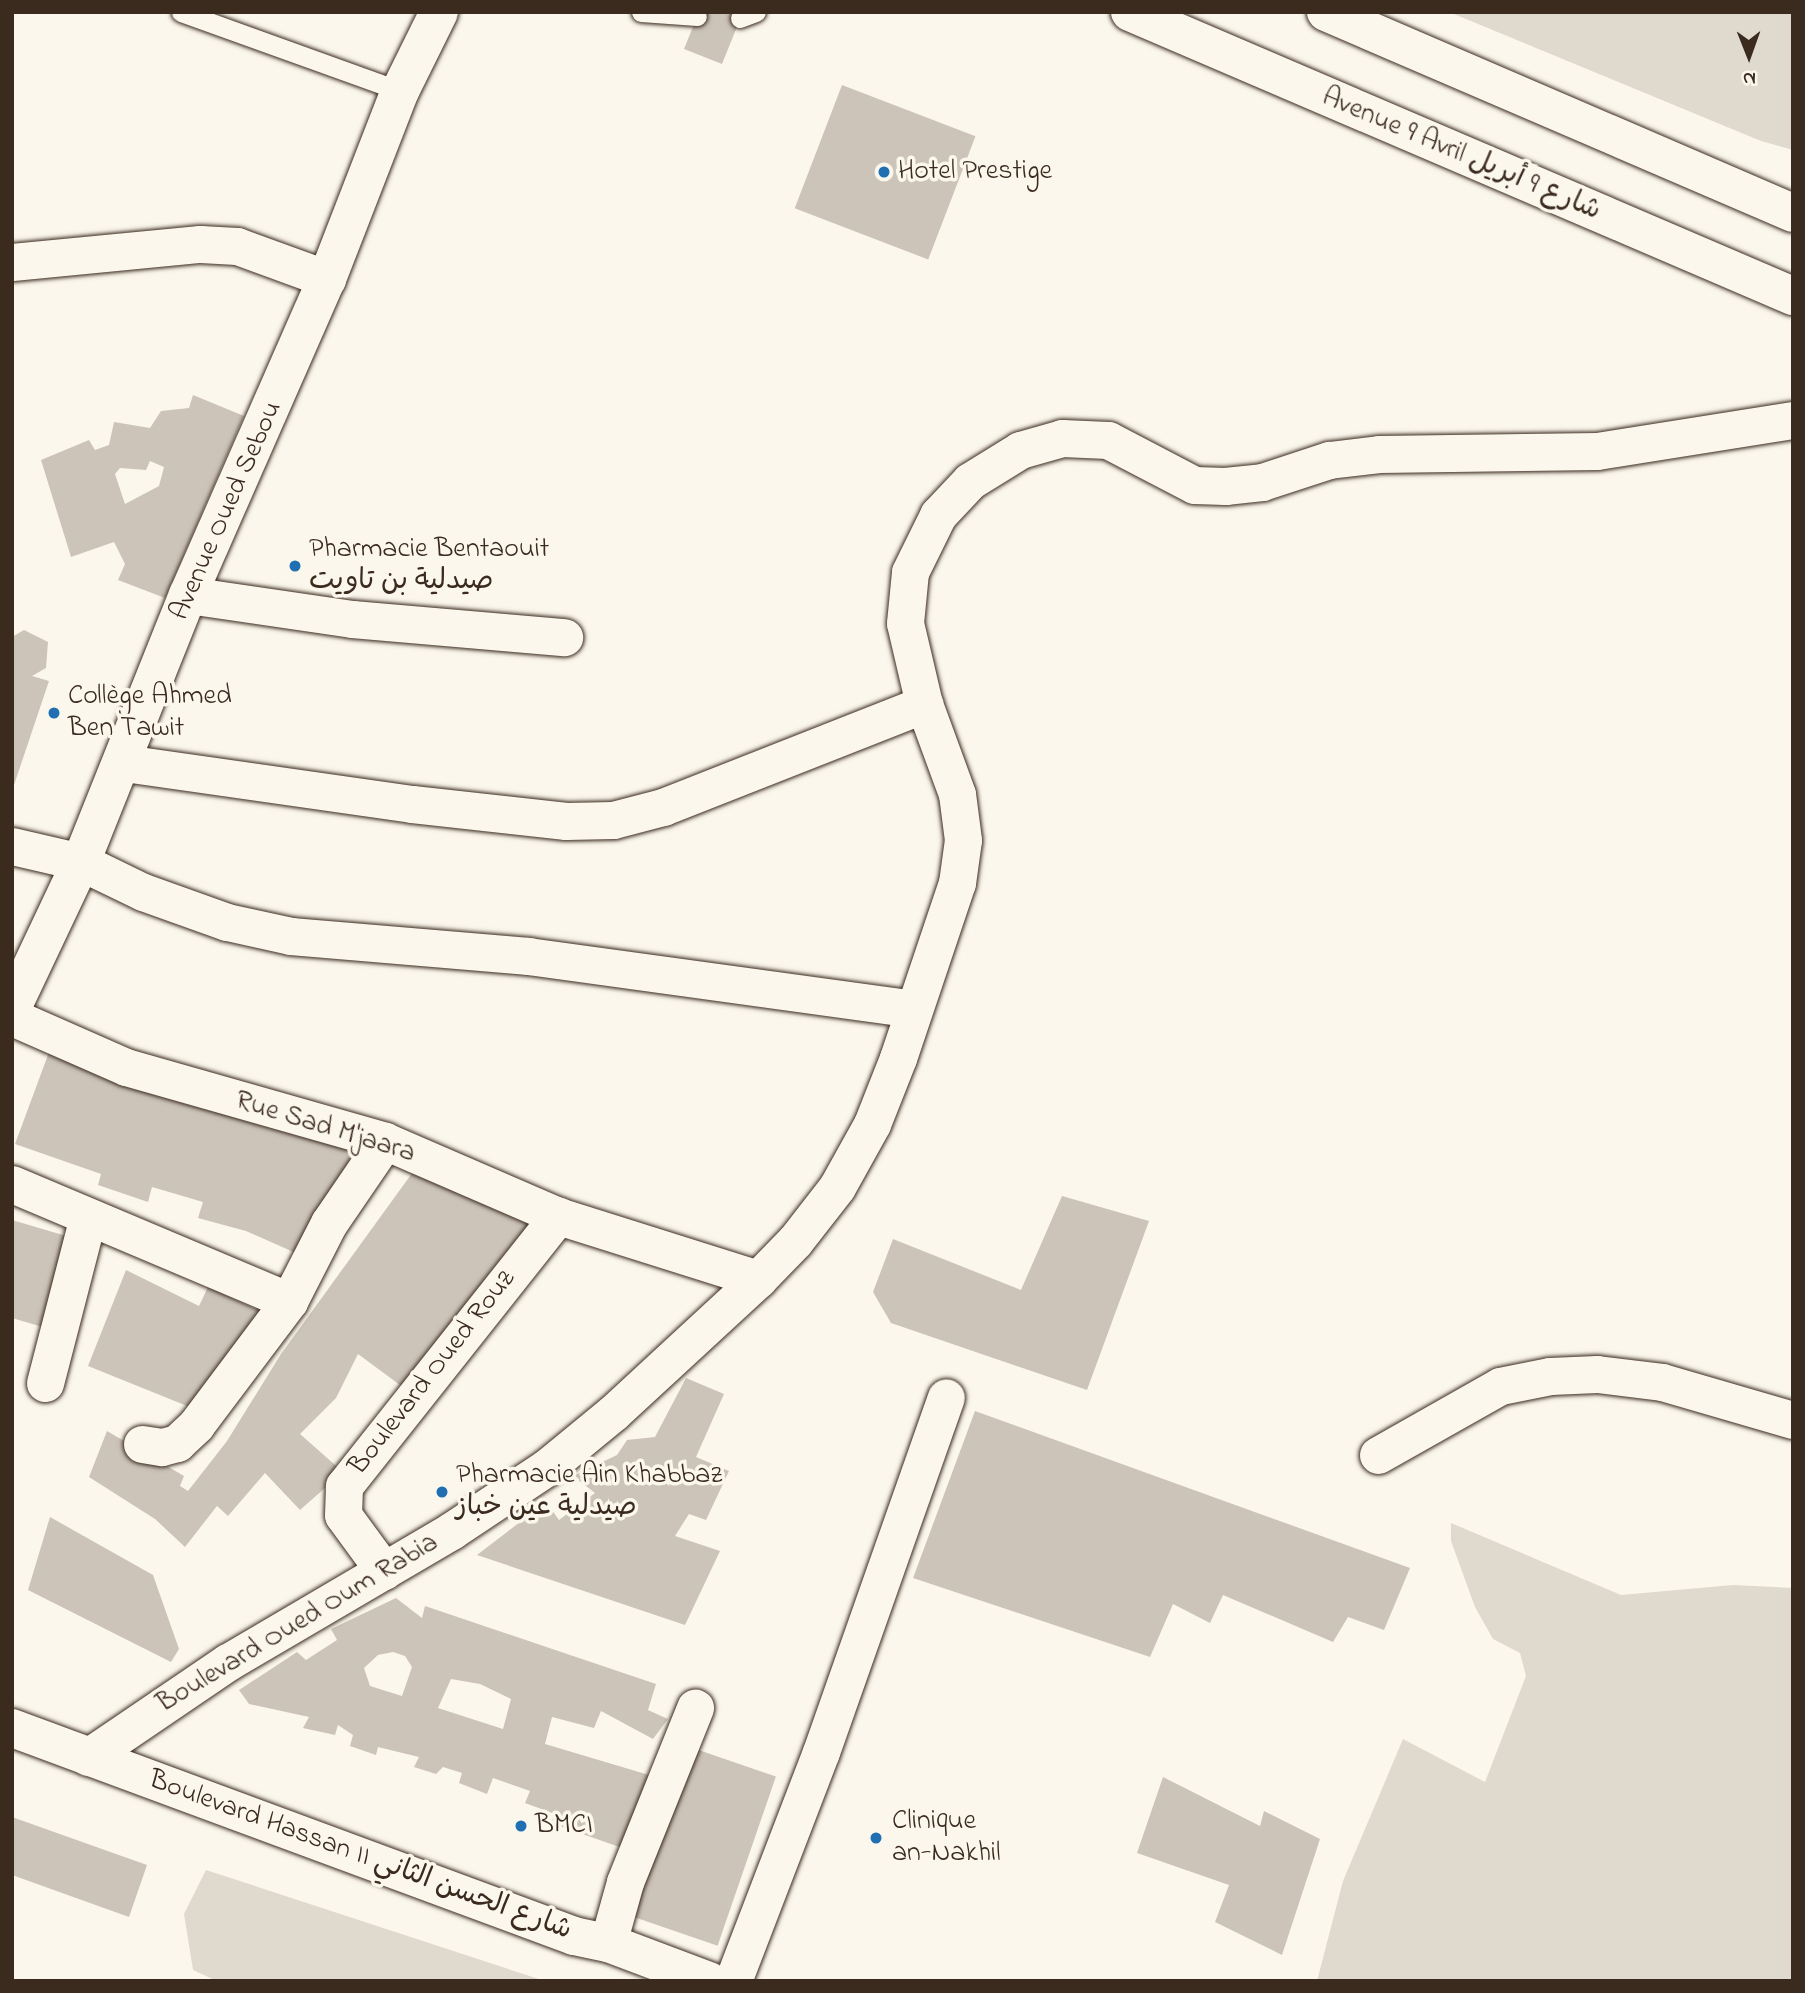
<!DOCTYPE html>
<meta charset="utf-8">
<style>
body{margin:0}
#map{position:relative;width:1805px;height:1993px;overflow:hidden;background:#fbf7ec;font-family:"Indie Flower","Playpen Sans Arabic",sans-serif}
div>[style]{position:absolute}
.green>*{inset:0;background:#dfd9ce}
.building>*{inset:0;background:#ccc4b9;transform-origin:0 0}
.roads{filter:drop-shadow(0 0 2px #3b2a1e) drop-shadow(0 0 2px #3b2a1e)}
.service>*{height:19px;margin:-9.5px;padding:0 9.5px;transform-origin:9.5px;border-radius:9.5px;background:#fbf7ec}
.minor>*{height:37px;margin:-18.5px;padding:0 18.5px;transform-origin:18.5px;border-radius:18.5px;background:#fbf7ec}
.tertiary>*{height:38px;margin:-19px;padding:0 19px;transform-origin:19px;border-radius:19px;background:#fbf7ec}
.primary>*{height:38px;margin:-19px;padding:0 19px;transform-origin:19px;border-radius:19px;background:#fbf7ec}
.trunk>*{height:38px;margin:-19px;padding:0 19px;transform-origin:19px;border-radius:19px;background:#fbf7ec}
.dots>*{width:19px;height:19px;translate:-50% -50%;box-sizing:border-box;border:4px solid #fbf7ec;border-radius:50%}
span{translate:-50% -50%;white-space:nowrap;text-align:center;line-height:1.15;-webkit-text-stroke:7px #fbf7ec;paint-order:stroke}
.street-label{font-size:28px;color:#3b2a1e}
.poi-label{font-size:28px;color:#3b2a1e}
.left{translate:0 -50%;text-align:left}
.frame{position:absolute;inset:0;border:14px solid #3b2a1e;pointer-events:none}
.north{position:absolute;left:1714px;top:21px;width:70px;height:70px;-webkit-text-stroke:5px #fbf7ec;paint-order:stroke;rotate:179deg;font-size:19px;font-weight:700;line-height:28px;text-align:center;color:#3b2a1e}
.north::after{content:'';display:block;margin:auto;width:24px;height:32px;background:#3b2a1e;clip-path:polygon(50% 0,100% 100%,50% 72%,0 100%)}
</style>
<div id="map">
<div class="green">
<div style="clip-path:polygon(1449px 12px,1793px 12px,1793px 150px,1761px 141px)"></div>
<div style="clip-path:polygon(1451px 1523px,1621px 1595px,1733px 1585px,1793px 1588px,1793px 1981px,1317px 1981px,1343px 1881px,1403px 1739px,1485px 1782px,1526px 1676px,1520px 1653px,1493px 1639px,1475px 1607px,1451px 1541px)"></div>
<div style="clip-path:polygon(206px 1870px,545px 1981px,217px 1981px,193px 1970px,184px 1914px)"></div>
</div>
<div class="building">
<div style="clip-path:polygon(699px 12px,743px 12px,722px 64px,684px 49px)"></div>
<div style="left:842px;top:85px;width:143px;height:132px;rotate:21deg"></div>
<div style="clip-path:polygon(evenodd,193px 395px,244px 416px,165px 598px,118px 580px,125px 564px,114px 542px,71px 557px,41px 460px,89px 440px,95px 450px,109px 445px,114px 422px,150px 428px,161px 411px,189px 408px,193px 395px,150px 461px,164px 467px,159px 486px,125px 504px,115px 474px,120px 468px,146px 470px,150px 461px)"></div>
<div style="clip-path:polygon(24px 630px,48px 642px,46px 668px,32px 676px,49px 681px,13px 788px,12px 637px)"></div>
<div style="clip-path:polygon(52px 1044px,358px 1151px,307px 1258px,246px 1231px,198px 1218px,203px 1202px,152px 1187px,148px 1202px,98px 1185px,101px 1174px,15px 1144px)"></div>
<div style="clip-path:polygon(418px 1165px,540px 1218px,404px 1388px,358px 1354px,336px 1398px,300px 1434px,343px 1472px,300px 1510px,265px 1473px,228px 1516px,217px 1506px,185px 1547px,155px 1519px,89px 1477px,107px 1431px,184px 1476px,180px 1486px,188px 1491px,227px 1441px,281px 1354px)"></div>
<div style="clip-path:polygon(1062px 1196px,1149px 1221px,1087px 1390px,891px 1323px,873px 1292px,893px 1239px,1021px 1290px)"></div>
<div style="clip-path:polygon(12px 1220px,73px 1238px,46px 1328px,12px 1318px)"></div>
<div style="clip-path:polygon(126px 1270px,199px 1306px,208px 1287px,260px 1311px,197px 1410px,88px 1366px)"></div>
<div style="clip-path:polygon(686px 1378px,724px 1394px,696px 1457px,729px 1471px,706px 1520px,689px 1514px,675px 1536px,720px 1551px,685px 1625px,477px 1555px,546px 1502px,559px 1520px,595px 1493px,573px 1476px,617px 1455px,627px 1440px,655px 1437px)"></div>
<div style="clip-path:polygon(975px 1411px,1410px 1568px,1384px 1630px,1348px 1617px,1333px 1642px,1223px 1595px,1210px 1623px,1173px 1604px,1150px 1657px,913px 1578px)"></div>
<div style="clip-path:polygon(50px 1517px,153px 1575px,179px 1649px,171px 1662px,28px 1590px)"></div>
<div style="clip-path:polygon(evenodd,396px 1598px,422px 1618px,425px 1606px,656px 1684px,648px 1710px,668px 1719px,653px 1739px,601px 1711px,594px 1728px,552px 1717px,545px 1744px,659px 1778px,628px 1850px,551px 1823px,555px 1814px,525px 1803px,530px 1791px,493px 1778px,487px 1794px,459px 1783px,462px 1773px,443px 1767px,436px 1774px,414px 1767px,419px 1757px,378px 1747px,376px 1755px,350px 1746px,353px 1735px,338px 1725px,335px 1735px,303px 1728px,309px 1717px,249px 1704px,239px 1690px,297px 1652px,306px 1660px,337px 1640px,331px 1629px,396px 1598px,393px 1652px,405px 1656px,412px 1667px,402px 1696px,370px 1686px,364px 1668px,378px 1655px,393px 1652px,396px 1598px,451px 1679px,480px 1684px,511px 1699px,503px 1729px,438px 1708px,451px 1679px)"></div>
<div style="left:687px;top:1746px;width:94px;height:179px;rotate:19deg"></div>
<div style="clip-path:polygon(1163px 1777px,1260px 1826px,1264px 1811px,1320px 1839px,1282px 1955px,1215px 1922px,1229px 1885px,1137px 1853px)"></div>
<div style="clip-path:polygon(12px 1817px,147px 1865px,129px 1917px,12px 1875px)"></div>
</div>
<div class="roads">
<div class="service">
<div style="left:181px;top:12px;width:233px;rotate:19.8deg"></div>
<div style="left:641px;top:12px;width:56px;rotate:4.1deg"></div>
<div style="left:740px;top:18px;width:17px;rotate:-21deg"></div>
</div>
<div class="minor">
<div style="left:12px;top:262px;width:189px;rotate:-5.5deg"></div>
<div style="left:200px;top:244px;width:37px;rotate:3deg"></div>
<div style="left:237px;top:246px;width:96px;rotate:20.1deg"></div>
<div style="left:188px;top:595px;width:166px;rotate:8.3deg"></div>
<div style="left:352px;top:619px;width:213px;rotate:4.9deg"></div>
<div style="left:124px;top:763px;width:291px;rotate:8.1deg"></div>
<div style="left:412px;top:804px;width:155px;rotate:6.3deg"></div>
<div style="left:566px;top:821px;width:47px;rotate:-1.2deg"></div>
<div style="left:613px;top:820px;width:52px;rotate:-14.6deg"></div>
<div style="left:663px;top:807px;width:281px;rotate:-21.5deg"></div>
<div style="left:12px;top:846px;width:71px;rotate:13.1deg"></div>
<div style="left:81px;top:862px;width:69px;rotate:25.8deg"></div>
<div style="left:143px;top:892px;width:89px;rotate:19.7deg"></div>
<div style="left:227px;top:922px;width:66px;rotate:12.3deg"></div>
<div style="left:291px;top:936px;width:238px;rotate:4.8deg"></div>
<div style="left:528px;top:956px;width:389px;rotate:7.8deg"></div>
<div style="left:12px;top:1017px;width:124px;rotate:23.7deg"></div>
<div style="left:126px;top:1067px;width:269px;rotate:15.9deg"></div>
<div style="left:385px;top:1141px;width:189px;rotate:23.4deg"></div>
<div style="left:558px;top:1216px;width:210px;rotate:17.5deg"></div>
<div style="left:12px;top:1184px;width:301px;rotate:22.9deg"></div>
<div style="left:45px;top:1383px;width:171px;rotate:-75.5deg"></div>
<div style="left:142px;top:1444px;width:20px;rotate:9deg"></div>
<div style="left:162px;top:1447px;width:16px;rotate:-15deg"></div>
<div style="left:177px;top:1443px;width:26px;rotate:-43deg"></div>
<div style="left:196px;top:1425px;width:155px;rotate:-53.1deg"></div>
<div style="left:289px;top:1301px;width:88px;rotate:-62.9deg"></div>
<div style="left:329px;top:1223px;width:99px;rotate:-55.7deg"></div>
<div style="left:1378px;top:1455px;width:140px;rotate:-29.5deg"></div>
<div style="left:1500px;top:1386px;width:51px;rotate:-11.3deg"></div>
<div style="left:1550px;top:1376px;width:47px;rotate:-2.4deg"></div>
<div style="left:1597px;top:1374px;width:65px;rotate:7deg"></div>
<div style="left:1662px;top:1382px;width:136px;rotate:16.2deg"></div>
<div style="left:384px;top:1571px;width:69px;rotate:-126.2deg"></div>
<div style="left:343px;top:1515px;width:29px;rotate:-88deg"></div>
<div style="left:344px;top:1486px;width:345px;rotate:-51.6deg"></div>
<div style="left:88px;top:1757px;width:169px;rotate:-34.2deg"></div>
<div style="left:228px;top:1662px;width:259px;rotate:-30.4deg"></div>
<div style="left:451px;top:1531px;width:114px;rotate:-33.6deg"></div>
<div style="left:546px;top:1468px;width:87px;rotate:-39.4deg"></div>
<div style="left:613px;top:1413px;width:197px;rotate:-42.7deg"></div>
<div style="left:758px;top:1279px;width:53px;rotate:-45.8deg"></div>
<div style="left:795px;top:1241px;width:68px;rotate:-52.1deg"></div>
<div style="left:837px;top:1187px;width:72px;rotate:-60.9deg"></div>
<div style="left:872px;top:1124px;width:71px;rotate:-68.5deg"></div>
<div style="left:898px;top:1058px;width:185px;rotate:-71.4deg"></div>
<div style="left:957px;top:883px;width:43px;rotate:-82.1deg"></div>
<div style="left:963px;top:840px;width:46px;rotate:-97.4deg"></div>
<div style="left:957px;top:794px;width:96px;rotate:-110.1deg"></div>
<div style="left:924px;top:704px;width:83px;rotate:-103.2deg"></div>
<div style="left:905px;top:623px;width:51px;rotate:-84.4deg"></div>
<div style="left:910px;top:572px;width:64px;rotate:-63.8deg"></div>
<div style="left:938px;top:515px;width:47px;rotate:-46.7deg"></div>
<div style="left:970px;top:481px;width:59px;rotate:-31.8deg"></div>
<div style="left:1020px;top:450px;width:44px;rotate:-15.9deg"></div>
<div style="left:1062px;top:438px;width:46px;rotate:2.5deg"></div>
<div style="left:1108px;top:440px;width:97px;rotate:27.6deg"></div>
<div style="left:1194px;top:485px;width:31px;rotate:2deg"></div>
<div style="left:1225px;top:486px;width:37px;rotate:-6deg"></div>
<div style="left:1262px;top:482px;width:71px;rotate:-18.2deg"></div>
<div style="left:1329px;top:460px;width:50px;rotate:-6.8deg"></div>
<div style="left:1379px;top:454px;width:218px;rotate:-0.8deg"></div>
<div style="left:1597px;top:451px;width:198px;rotate:-9deg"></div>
<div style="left:608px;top:1943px;width:63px;rotate:-74.4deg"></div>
<div style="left:625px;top:1882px;width:188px;rotate:-68.1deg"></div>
<div style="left:733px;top:1981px;width:245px;rotate:-69deg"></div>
<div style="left:821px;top:1752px;width:376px;rotate:-70.6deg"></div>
</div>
<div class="tertiary">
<div style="left:12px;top:1008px;width:161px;rotate:-64.7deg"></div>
<div style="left:81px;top:862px;width:288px;rotate:-68.2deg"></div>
<div style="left:188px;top:595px;width:345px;rotate:-66.3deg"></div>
<div style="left:327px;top:279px;width:202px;rotate:-68.8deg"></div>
<div style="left:400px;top:91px;width:88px;rotate:-63.7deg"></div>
</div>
<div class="primary">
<div style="left:12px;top:1728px;width:599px;rotate:20.31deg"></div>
<div style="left:574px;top:1936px;width:35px;rotate:12deg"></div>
<div style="left:608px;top:1943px;width:108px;rotate:20.6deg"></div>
</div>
<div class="trunk">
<div style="left:1130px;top:12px;width:721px;rotate:23.19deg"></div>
<div style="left:1326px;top:12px;width:508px;rotate:23.29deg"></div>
</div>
</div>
<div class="dots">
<div style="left:884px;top:172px;background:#1f6fb2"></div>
<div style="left:295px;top:566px;background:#1f6fb2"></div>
<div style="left:54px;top:713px;background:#1f6fb2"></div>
<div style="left:442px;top:1492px;background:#1f6fb2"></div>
<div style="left:521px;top:1826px;background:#1f6fb2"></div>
<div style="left:876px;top:1838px;background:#1f6fb2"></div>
</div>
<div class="street-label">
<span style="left:1461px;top:155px;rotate:23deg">Avenue 9 Avril شارع 9 أبريل</span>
<span style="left:227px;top:511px;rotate:-66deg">Avenue Oued Sebou</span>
<span style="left:325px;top:1128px;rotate:17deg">Rue Sad M'jaara</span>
<span style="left:433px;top:1373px;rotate:-52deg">Boulevard Oued Rouz</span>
<span style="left:298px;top:1624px;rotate:-31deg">Boulevard Oued Oum Rabia</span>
<span style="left:360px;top:1856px;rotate:20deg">Boulevard Hassan II شارع الحسن الثاني</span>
</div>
<div class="poi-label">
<span class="left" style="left:898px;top:172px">Hotel Prestige</span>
<span class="left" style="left:309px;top:566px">Pharmacie Bentaouit<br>صيدلية بن تاويت</span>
<span class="left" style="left:68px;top:713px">Collège Ahmed<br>Ben Tawit</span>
<span class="left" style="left:456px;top:1492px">Pharmacie Ain Khabbaz<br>صيدلية عين خباز</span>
<span class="left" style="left:892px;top:1838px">Clinique<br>an-Nakhil</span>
<span class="left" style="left:535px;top:1826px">BMCI</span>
</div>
<div class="frame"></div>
<div class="north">N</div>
</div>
